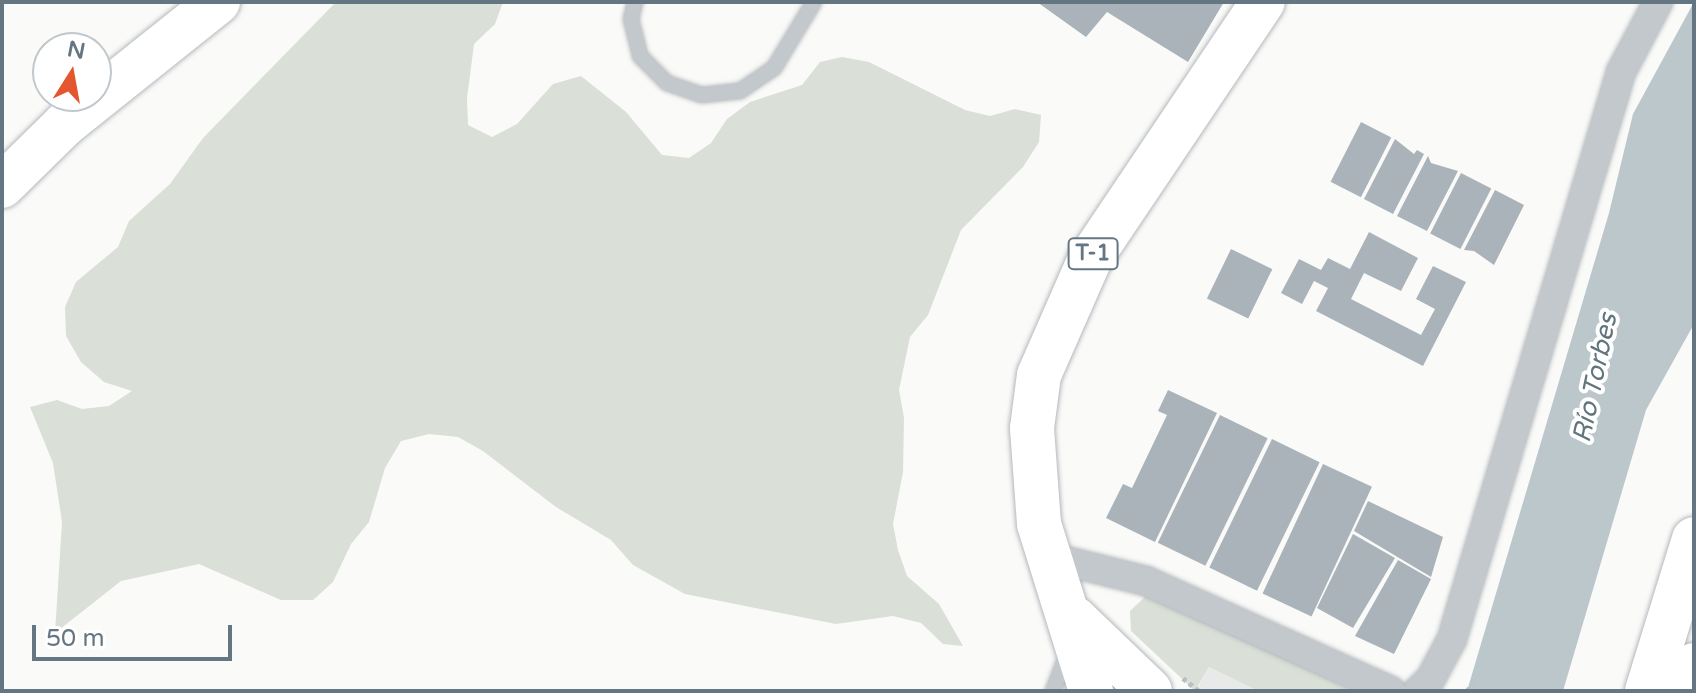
<!DOCTYPE html>
<meta charset="utf-8">
<style>
body{margin:0}
#map{position:relative;width:1696px;height:693px;overflow:hidden;background:#fafaf8;font-family:"Varela Round",sans-serif}
div>[style]{position:absolute}
.built>*{inset:0;background:#e8e9e9}
.green>*{inset:0;background:#dadfd7}
.water>*{inset:0;background:#bbc7cb}
.building>*{inset:0;background:#aab3b9;transform-origin:0 0}
.path>*{height:5px;margin-top:-2.5px;transform-origin:0;background:repeating-linear-gradient(90deg,#bbbfc2 0 4px,transparent 0 8px)}
.roads{filter:drop-shadow(0 0 2px #b4b9bd) drop-shadow(0 0 2px #b4b9bd)}
.service>*{height:14px;margin:-7px;padding:0 7px;transform-origin:7px;border-radius:7px;background:#c3c8cc}
.minor>*{height:28px;margin:-14px;padding:0 14px;transform-origin:14px;border-radius:14px;background:#c3c8cc}
.trunk>*{height:44px;margin:-22px;padding:0 22px;transform-origin:22px;border-radius:22px;background:#fff}
span{translate:-50% -50%;white-space:nowrap;text-align:center;line-height:1.15;-webkit-text-stroke:8px #fff;paint-order:stroke}
.shield-label span{padding:2px 6px;background:#fff;border:2px solid;border-radius:6px;-webkit-text-stroke-width:0}
.shield-label{font-size:22px;color:#657683;font-weight:700}
.water-label{font-size:26px;color:#60757c;font-style:italic}
.frame{position:absolute;inset:0;border:4px solid #657683;pointer-events:none}
.north{position:absolute;left:32px;top:32px;width:80px;height:80px;box-sizing:border-box;background:#fff;border:2px solid #c1c8cd;border-radius:50%;rotate:11deg;font-size:22px;font-weight:700;line-height:32px;text-align:center;color:#657683}
.north::after{content:'';display:block;margin:auto;width:28px;height:36px;background:#e4572e;clip-path:polygon(50% 0,100% 100%,50% 72%,0 100%)}
.scale{position:absolute;left:32px;top:625px;width:200px;height:36px;box-sizing:border-box;border:4px solid #657683;border-top:0;padding-left:10px;font-size:24px;line-height:28px;white-space:nowrap;color:#657683;-webkit-text-stroke:6px #fff;paint-order:stroke}
</style>
<div id="map">
<div class="built">
<div style="clip-path:polygon(1209px 667px,1258px 691px,1196px 691px)"></div>
</div>
<div class="green">
<div style="clip-path:polygon(336px 2px,503px 2px,495px 24px,474px 44px,467px 98px,468px 125px,492px 137px,517px 124px,553px 84px,581px 76px,626px 112px,662px 155px,689px 158px,711px 143px,727px 119px,750px 102px,802px 85px,820px 62px,842px 57px,869px 62px,965px 110px,990px 116px,1015px 109px,1041px 115px,1039px 142px,1023px 167px,961px 230px,928px 315px,910px 337px,899px 390px,904px 418px,903px 472px,893px 524px,898px 550px,907px 576px,939px 604px,963px 646px,943px 644px,921px 623px,893px 616px,836px 624px,685px 594px,633px 565px,611px 540px,556px 507px,483px 451px,458px 437px,429px 434px,401px 441px,385px 468px,369px 522px,351px 544px,333px 582px,313px 600px,281px 600px,199px 564px,121px 581px,55px 633px,62px 522px,53px 463px,30px 407px,57px 400px,82px 409px,109px 406px,132px 391px,104px 382px,81px 362px,66px 336px,65px 307px,76px 282px,118px 247px,129px 221px,170px 184px,203px 138px)"></div>
<div style="clip-path:polygon(1147px 595px,1166px 599px,1354px 691px,1258px 691px,1209px 667px,1195px 691px,1131px 631px,1130px 611px)"></div>
</div>
<div class="water">
<div style="clip-path:polygon(1694px 2px,1694px 324px,1646px 410px,1563px 691px,1467px 691px,1609px 213px,1633px 114px)"></div>
</div>
<div class="building">
<div style="clip-path:polygon(1037px 2px,1224px 2px,1188px 62px,1107px 12px,1086px 37px)"></div>
<div style="left:1361px;top:122px;width:34px;height:67px;rotate:27deg"></div>
<div style="clip-path:polygon(1395px 139px,1414px 154px,1417px 150px,1424px 154px,1393px 214px,1364px 199px)"></div>
<div style="clip-path:polygon(1428px 156px,1431px 163px,1458px 171px,1427px 231px,1397px 216px)"></div>
<div style="left:1461px;top:173px;width:34px;height:68px;rotate:27deg"></div>
<div style="clip-path:polygon(1495px 190px,1524px 205px,1494px 265px,1474px 251px,1464px 250px)"></div>
<div style="clip-path:polygon(1369px 232px,1418px 258px,1401px 291px,1364px 273px,1351px 299px,1421px 335px,1435px 309px,1416px 299px,1433px 266px,1466px 282px,1423px 366px,1316px 311px,1328px 288px,1314px 281px,1302px 304px,1281px 293px,1299px 259px,1321px 270px,1328px 258px,1350px 269px)"></div>
<div style="left:1231px;top:249px;width:46px;height:55px;rotate:26deg"></div>
<div style="clip-path:polygon(1168px 390px,1217px 413px,1155px 542px,1106px 518px,1123px 484px,1132px 488px,1167px 415px,1158px 411px)"></div>
<div style="left:1220px;top:415px;width:53px;height:142px;rotate:26deg"></div>
<div style="left:1272px;top:439px;width:53px;height:143px;rotate:26deg"></div>
<div style="left:1323px;top:464px;width:54px;height:143px;rotate:25deg"></div>
<div style="clip-path:polygon(1368px 501px,1443px 537px,1431px 577px,1354px 531px)"></div>
<div style="clip-path:polygon(1353px 534px,1395px 558px,1353px 628px,1317px 608px)"></div>
<div style="clip-path:polygon(1398px 560px,1431px 579px,1394px 654px,1355px 636px)"></div>
</div>
<div class="path">
<div style="left:1183px;top:678px;width:21px;rotate:39deg"></div>
<div style="left:1467px;top:691px;width:9px;rotate:-54deg"></div>
</div>
<div class="roads">
<div class="service">
<div style="left:635px;top:2px;width:17px;rotate:103deg"></div>
<div style="left:631px;top:19px;width:38px;rotate:76deg"></div>
<div style="left:640px;top:56px;width:38px;rotate:45deg"></div>
<div style="left:667px;top:83px;width:37px;rotate:19deg"></div>
<div style="left:702px;top:95px;width:38px;rotate:-6deg"></div>
<div style="left:740px;top:91px;width:41px;rotate:-34.1deg"></div>
<div style="left:774px;top:68px;width:77px;rotate:-58.8deg"></div>
<div style="left:1053px;top:691px;width:40px;rotate:-69deg"></div>
</div>
<div class="minor">
<div style="left:1053px;top:558px;width:96px;rotate:13.9deg"></div>
<div style="left:1146px;top:581px;width:269px;rotate:24.2deg"></div>
<div style="left:1418px;top:691px;width:16px;rotate:-43deg"></div>
<div style="left:1430px;top:680px;width:47px;rotate:-61.8deg"></div>
<div style="left:1452px;top:639px;width:592px;rotate:-73.4deg"></div>
<div style="left:1621px;top:72px;width:79px;rotate:-62.1deg"></div>
</div>
<div class="trunk">
<div style="left:2px;top:186px;width:88px;rotate:-44.5deg"></div>
<div style="left:65px;top:124px;width:196px;rotate:-38.6deg"></div>
<div style="left:1074px;top:618px;width:105px;rotate:43.8deg"></div>
<div style="left:1091px;top:691px;width:175px;rotate:-107.3deg"></div>
<div style="left:1039px;top:524px;width:96px;rotate:-94.2deg"></div>
<div style="left:1032px;top:428px;width:53px;rotate:-82.5deg"></div>
<div style="left:1039px;top:375px;width:127px;rotate:-66.3deg"></div>
<div style="left:1090px;top:259px;width:310px;rotate:-56.1deg"></div>
<div style="left:1647px;top:691px;width:159px;rotate:-72.8deg"></div>
<div style="left:1686px;top:691px;width:27px;rotate:-73deg"></div>
</div>
</div>
<div class="shield-label">
<span style="left:1093px;top:254px">T-1</span>
</div>
<div class="water-label">
<span style="left:1595px;top:378px;rotate:-78deg">Río Torbes</span>
</div>
<div class="frame"></div>
<div class="north">N</div>
<div class="scale">50 m</div>
</div>
